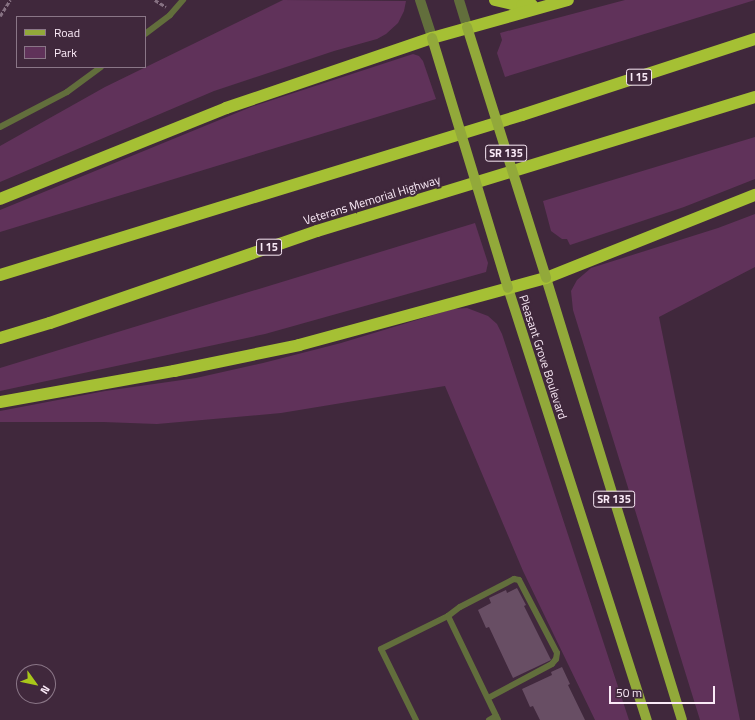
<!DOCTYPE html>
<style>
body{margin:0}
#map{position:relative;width:755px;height:720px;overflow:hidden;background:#40283c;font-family:"Titillium Web",sans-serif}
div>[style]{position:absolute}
.green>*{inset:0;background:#60325a}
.building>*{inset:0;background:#684e64}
.path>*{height:2.5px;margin-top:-1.25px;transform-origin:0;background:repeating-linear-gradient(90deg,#867182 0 4px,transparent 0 6px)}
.service>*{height:6px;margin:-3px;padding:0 3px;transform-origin:3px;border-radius:3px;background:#626e3c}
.tertiary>*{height:10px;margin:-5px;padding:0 5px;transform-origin:5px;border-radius:5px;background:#626e3c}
.primary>*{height:10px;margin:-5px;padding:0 5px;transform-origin:5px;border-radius:5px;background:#92a93a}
.motorway>*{height:12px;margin:-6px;padding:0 6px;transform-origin:6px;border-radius:6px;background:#a5c034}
.primary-bridge>*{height:10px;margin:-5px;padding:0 5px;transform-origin:5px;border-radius:5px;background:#92a93a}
span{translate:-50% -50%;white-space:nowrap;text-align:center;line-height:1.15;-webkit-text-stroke:4px #40283c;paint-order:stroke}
.shield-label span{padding:1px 3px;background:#40283c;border:1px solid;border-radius:3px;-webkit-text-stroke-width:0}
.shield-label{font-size:11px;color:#faeaf7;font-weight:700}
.street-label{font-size:12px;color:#faeaf7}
.legend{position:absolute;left:16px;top:16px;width:130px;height:52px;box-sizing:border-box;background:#40283c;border:1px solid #8a7687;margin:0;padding:5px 7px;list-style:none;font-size:12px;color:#faeaf7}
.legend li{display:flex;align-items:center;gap:8px;height:20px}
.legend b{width:20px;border:1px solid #8a7687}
.north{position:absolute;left:16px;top:664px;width:40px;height:40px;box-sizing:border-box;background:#40283c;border:1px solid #8a7687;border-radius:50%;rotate:123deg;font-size:11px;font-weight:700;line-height:16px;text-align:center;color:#faeaf7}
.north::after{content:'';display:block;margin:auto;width:14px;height:18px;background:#a9c71a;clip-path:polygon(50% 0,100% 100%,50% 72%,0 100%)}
.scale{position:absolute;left:609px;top:686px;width:106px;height:18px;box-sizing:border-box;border:2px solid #faeaf7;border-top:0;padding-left:5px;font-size:12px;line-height:14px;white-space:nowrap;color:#faeaf7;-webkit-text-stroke:3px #40283c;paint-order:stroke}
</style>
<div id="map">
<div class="green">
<div style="clip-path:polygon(283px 0,406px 1px,404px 11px,398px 23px,386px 34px,377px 39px,334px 51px,214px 91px,0 182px,0 146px,105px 87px)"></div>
<div style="clip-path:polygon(625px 0,755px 0,505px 77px,497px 53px,502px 40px,500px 33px)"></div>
<div style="clip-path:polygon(413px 54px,419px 56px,423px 61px,436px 99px,0 232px,0 210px,251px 107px)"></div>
<div style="clip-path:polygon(755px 137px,755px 179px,684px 207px,570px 245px,567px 239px,562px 239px,551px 231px,543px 201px)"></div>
<div style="clip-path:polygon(755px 214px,755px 267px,659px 317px,740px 720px,700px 720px,573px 310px,571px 291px,577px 280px,591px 268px,718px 228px)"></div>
<div style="clip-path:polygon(475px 223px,488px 263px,486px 272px,265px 334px,0 391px,0 368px)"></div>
<div style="clip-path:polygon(467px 308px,488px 316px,497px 324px,502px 334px,629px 720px,595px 720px,523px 571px,445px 386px,281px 413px,157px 424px,103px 422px,0 422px,0 411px,105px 391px,196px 378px,263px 363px,341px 343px,453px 309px)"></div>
</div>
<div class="building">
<div style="clip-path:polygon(517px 588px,526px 605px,524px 606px,551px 660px,513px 678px,489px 627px,486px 628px,478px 610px,491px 603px,489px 598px,506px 590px,507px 593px)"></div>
<div style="clip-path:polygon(562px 667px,570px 684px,568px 685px,585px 720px,540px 720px,533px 706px,530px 707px,522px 689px,552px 675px,551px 672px)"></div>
</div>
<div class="path">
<div style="left:155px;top:0;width:13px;rotate:32deg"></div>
<div style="left:0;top:16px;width:19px;rotate:-58deg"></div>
</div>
<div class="service">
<div style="left:145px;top:34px;width:31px;rotate:-37deg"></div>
<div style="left:170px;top:15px;width:20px;rotate:-49deg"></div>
<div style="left:0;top:127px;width:76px;rotate:-27.6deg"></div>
<div style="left:67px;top:92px;width:42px;rotate:-36.3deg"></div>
<div style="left:448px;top:616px;width:15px;rotate:-37deg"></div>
<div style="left:460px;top:607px;width:61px;rotate:-27.4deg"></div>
<div style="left:514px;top:579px;width:5px;rotate:11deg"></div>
<div style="left:519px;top:580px;width:82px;rotate:62.5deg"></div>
<div style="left:557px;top:653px;width:6px;rotate:99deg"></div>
<div style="left:556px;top:659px;width:6px;rotate:129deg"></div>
<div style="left:552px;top:664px;width:72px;rotate:152deg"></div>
<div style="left:416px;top:720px;width:79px;rotate:-116.2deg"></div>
<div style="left:381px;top:649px;width:75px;rotate:-26.2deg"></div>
<div style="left:448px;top:616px;width:115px;rotate:64.3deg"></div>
<div style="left:489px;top:720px;width:8px;rotate:-30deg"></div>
</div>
<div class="tertiary">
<div style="left:420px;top:0;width:40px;rotate:72deg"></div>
<div style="left:459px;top:0;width:28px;rotate:73deg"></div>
</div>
<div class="primary">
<div style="left:546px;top:278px;width:462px;rotate:72.9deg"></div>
<div style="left:508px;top:288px;width:454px;rotate:72.2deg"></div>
</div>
<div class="motorway">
<div style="left:495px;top:0;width:28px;rotate:13deg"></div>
<div style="left:522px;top:6px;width:10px;rotate:-6deg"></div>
<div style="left:0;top:199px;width:244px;rotate:-21.9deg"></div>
<div style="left:226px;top:108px;width:218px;rotate:-18.8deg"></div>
<div style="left:432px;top:38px;width:141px;rotate:-15.6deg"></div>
<div style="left:0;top:275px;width:546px;rotate:-17.04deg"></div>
<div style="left:522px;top:115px;width:245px;rotate:-18.1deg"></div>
<div style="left:0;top:338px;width:52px;rotate:-16.7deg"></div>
<div style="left:50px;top:323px;width:282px;rotate:-19deg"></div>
<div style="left:317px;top:231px;width:458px;rotate:-17deg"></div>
<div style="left:0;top:402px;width:177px;rotate:-10.1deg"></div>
<div style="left:174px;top:371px;width:128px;rotate:-11.7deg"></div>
<div style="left:299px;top:345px;width:256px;rotate:-15.2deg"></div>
<div style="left:546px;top:278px;width:225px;rotate:-21.7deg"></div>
</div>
<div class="primary-bridge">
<div style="left:467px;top:27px;width:263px;rotate:72.5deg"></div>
<div style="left:432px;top:38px;width:261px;rotate:73.1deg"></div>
</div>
<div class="shield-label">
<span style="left:639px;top:77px">I 15</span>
<span style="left:506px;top:153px">SR 135</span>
<span style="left:269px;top:247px">I 15</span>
<span style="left:614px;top:499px">SR 135</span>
</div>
<div class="street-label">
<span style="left:372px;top:200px;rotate:-17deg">Veterans Memorial Highway</span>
<span style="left:543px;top:357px;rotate:72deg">Pleasant Grove Boulevard</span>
</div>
<ul class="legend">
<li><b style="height:5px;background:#92a93a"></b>Road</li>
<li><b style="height:11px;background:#60325a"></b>Park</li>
</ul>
<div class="north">N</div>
<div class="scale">50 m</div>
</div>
